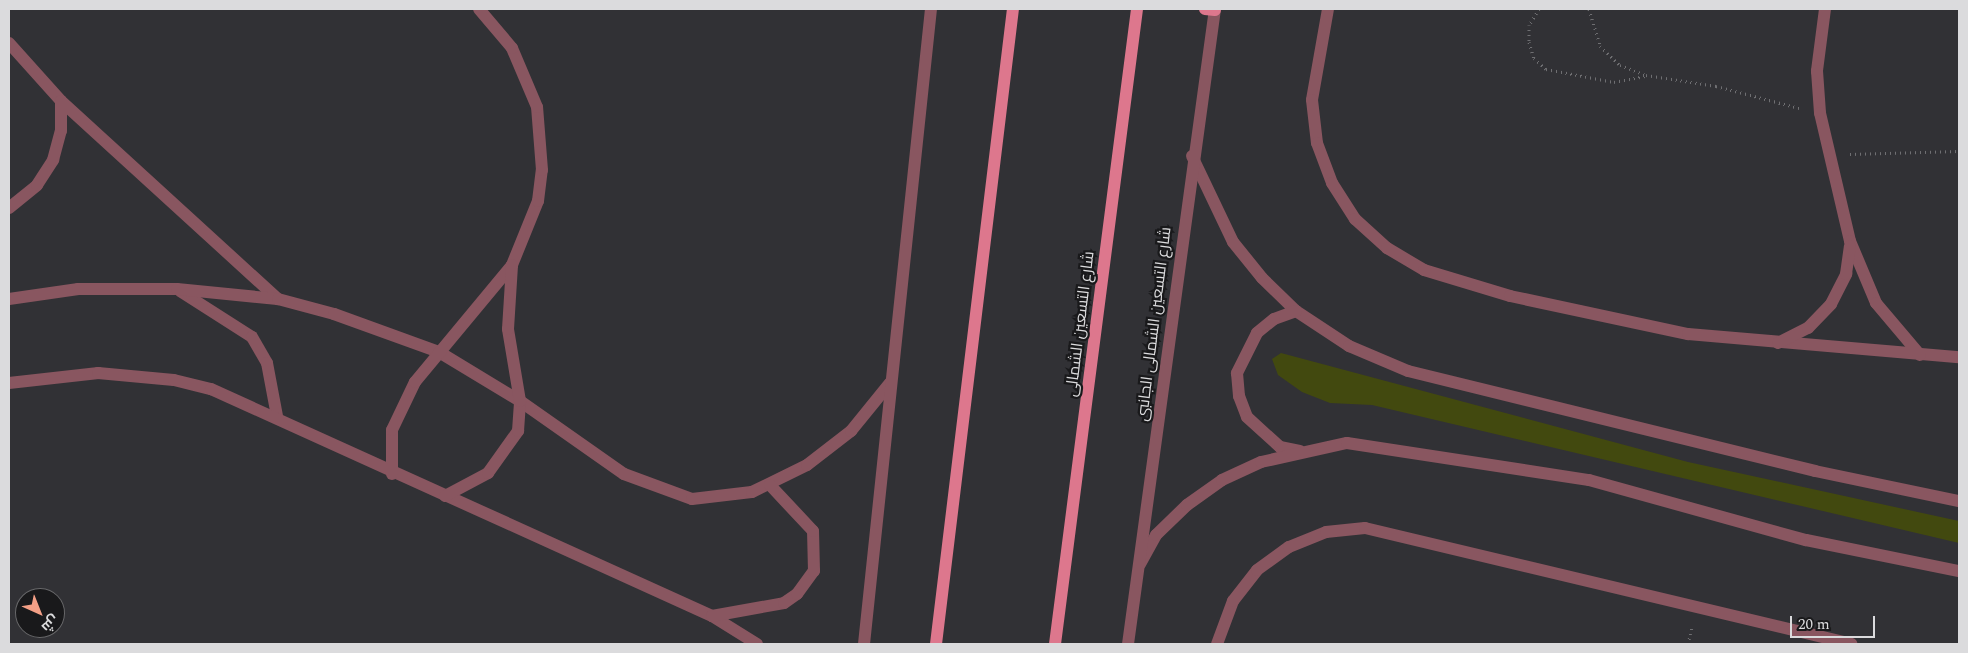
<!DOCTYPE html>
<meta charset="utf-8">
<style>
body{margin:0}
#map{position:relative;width:1968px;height:653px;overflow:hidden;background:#313135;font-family:Spectral,Cairo,serif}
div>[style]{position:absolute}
.green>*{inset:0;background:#42490f}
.path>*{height:3px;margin-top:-1.5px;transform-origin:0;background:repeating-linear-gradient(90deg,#6f6f72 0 1px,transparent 0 5px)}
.minor>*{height:12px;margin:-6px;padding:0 6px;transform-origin:6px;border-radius:6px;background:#895660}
.tertiary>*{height:12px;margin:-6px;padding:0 6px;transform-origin:6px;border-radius:6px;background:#895660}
.primary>*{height:12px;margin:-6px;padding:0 6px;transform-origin:6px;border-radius:6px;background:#dd778d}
span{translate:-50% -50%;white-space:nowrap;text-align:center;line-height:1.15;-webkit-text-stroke:4.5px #19191b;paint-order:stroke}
.street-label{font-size:16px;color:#dbdbdd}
.frame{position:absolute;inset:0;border:10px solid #dbdbdd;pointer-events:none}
.north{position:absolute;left:15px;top:588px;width:50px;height:50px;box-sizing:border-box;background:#19191b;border:1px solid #676769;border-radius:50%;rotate:136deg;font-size:14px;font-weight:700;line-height:20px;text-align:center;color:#dbdbdd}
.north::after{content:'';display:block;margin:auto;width:18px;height:22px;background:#f39f86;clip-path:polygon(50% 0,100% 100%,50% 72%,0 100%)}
.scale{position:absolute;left:1790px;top:616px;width:85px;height:22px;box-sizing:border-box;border:2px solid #dbdbdd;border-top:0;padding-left:6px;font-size:15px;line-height:18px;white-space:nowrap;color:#dbdbdd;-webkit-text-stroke:4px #19191b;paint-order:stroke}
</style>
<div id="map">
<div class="green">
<div style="clip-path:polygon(1281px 353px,1688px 462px,1959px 521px,1959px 543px,1372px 405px,1330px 403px,1302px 392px,1278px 375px,1272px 359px)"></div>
</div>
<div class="path">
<div style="left:1539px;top:9px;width:19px;rotate:122deg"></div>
<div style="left:1529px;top:25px;width:17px;rotate:90deg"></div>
<div style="left:1529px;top:42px;width:17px;rotate:73deg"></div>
<div style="left:1534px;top:58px;width:16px;rotate:43deg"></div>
<div style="left:1546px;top:69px;width:69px;rotate:10.8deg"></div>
<div style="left:1614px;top:82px;width:33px;rotate:-11deg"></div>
<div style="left:1589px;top:9px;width:39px;rotate:73deg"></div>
<div style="left:1600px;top:46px;width:28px;rotate:44deg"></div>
<div style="left:1620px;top:65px;width:28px;rotate:21deg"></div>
<div style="left:1646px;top:75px;width:71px;rotate:8.9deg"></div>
<div style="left:1716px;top:86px;width:86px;rotate:14.8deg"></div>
<div style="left:1850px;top:154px;width:109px;rotate:-1.6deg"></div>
<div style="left:1688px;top:644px;width:17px;rotate:-77deg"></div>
</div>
<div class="minor">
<div style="left:1328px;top:9px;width:92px;rotate:100deg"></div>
<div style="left:1312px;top:100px;width:43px;rotate:83.4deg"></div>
<div style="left:1317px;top:143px;width:43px;rotate:69.4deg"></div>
<div style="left:1332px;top:183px;width:43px;rotate:57.4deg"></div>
<div style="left:1355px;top:219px;width:43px;rotate:42.2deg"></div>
<div style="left:1387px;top:248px;width:43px;rotate:30.7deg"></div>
<div style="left:1424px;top:270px;width:90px;rotate:16.8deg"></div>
<div style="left:1510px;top:296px;width:182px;rotate:12.1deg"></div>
<div style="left:1688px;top:334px;width:272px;rotate:4.9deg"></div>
<div style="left:1825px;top:9px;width:63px;rotate:97.4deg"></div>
<div style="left:1817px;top:71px;width:42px;rotate:85.9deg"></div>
<div style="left:1820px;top:113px;width:131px;rotate:76.8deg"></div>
<div style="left:1850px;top:241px;width:67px;rotate:67.2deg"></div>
<div style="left:1876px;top:303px;width:68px;rotate:49.8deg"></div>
<div style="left:9px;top:43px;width:78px;rotate:48.1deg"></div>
<div style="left:61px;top:101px;width:294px;rotate:42.4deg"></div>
<div style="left:9px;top:208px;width:36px;rotate:-39deg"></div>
<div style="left:37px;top:185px;width:30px;rotate:-57deg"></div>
<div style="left:53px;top:160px;width:30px;rotate:-75deg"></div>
<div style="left:61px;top:131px;width:30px;rotate:-90deg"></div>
<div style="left:180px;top:291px;width:85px;rotate:32.6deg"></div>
<div style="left:252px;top:337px;width:30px;rotate:60deg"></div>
<div style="left:267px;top:363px;width:54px;rotate:79.3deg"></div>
<div style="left:9px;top:299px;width:70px;rotate:-8.2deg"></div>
<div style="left:78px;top:289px;width:99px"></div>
<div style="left:177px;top:289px;width:101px;rotate:5.7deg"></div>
<div style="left:278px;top:299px;width:58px;rotate:15deg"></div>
<div style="left:334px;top:314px;width:112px;rotate:19.9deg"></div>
<div style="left:439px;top:352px;width:95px;rotate:31.2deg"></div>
<div style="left:520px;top:401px;width:127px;rotate:35.1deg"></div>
<div style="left:624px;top:474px;width:72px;rotate:20.2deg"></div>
<div style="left:692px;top:499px;width:60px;rotate:-6.7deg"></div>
<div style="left:752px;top:492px;width:61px;rotate:-26.1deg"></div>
<div style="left:807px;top:465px;width:56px;rotate:-37.7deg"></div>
<div style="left:851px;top:431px;width:62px;rotate:-50.9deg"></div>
<div style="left:1778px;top:343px;width:34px;rotate:-27deg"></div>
<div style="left:1808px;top:328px;width:33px;rotate:-46deg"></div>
<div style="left:1831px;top:304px;width:34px;rotate:-63deg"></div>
<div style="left:1846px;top:274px;width:28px;rotate:-82deg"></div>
<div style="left:9px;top:383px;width:90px;rotate:-6.4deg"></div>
<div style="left:98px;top:373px;width:76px;rotate:5.3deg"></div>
<div style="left:174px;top:380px;width:38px;rotate:14deg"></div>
<div style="left:211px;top:389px;width:550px;rotate:24.37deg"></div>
<div style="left:712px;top:616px;width:53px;rotate:31.9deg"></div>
<div style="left:392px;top:474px;width:44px;rotate:-90deg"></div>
<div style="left:392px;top:430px;width:53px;rotate:-64.4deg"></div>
<div style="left:415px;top:382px;width:152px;rotate:-50.3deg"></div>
<div style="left:512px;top:265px;width:69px;rotate:-67.9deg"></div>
<div style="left:538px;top:201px;width:31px;rotate:-83deg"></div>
<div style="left:542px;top:170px;width:63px;rotate:-94.5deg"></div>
<div style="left:537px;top:107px;width:64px;rotate:-113deg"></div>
<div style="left:512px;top:48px;width:51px;rotate:-130.2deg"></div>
<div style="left:445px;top:496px;width:49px;rotate:-28.1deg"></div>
<div style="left:488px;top:473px;width:52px;rotate:-54.5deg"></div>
<div style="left:518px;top:431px;width:30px;rotate:-86deg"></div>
<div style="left:520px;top:401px;width:73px;rotate:-99.5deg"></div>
<div style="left:508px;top:329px;width:64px;rotate:-86.4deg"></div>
<div style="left:712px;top:616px;width:73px;rotate:-10.2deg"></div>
<div style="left:784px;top:603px;width:16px;rotate:-35deg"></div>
<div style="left:797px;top:594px;width:29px;rotate:-54deg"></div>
<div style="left:814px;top:571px;width:40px;rotate:-91.4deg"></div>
<div style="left:813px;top:531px;width:63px;rotate:-133.1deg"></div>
<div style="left:1217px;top:644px;width:46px;rotate:-69.6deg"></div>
<div style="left:1233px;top:601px;width:39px;rotate:-52deg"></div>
<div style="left:1257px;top:570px;width:39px;rotate:-36deg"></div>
<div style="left:1289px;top:547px;width:40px;rotate:-22deg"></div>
<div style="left:1326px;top:532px;width:39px;rotate:-6deg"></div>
<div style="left:1365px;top:528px;width:500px;rotate:13.4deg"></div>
</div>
<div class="tertiary">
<div style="left:1192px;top:156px;width:95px;rotate:64.5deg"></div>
<div style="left:1233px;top:242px;width:46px;rotate:51.1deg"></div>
<div style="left:1262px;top:278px;width:47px;rotate:44.1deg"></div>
<div style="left:1296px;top:311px;width:64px;rotate:33.4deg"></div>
<div style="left:1349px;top:346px;width:64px;rotate:23deg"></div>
<div style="left:1408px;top:371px;width:419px;rotate:13.8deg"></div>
<div style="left:1815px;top:471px;width:147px;rotate:11.8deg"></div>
<div style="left:1296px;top:311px;width:23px;rotate:160deg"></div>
<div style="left:1274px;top:319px;width:22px;rotate:141deg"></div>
<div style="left:1257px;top:333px;width:45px;rotate:116.6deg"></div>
<div style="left:1237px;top:373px;width:23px;rotate:85deg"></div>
<div style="left:1239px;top:396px;width:22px;rotate:69deg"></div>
<div style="left:1247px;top:417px;width:45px;rotate:42.3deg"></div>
<div style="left:1280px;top:447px;width:20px;rotate:11deg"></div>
<div style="left:1140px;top:564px;width:33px;rotate:-61deg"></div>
<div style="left:1156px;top:535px;width:43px;rotate:-44.1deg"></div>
<div style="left:1187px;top:505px;width:43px;rotate:-35.5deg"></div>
<div style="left:1222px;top:480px;width:43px;rotate:-24.8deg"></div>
<div style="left:1261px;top:462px;width:88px;rotate:-12.5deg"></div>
<div style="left:1347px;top:443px;width:245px;rotate:8.7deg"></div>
<div style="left:1589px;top:480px;width:225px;rotate:15.5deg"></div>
<div style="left:1806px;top:540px;width:156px;rotate:11.5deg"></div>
<div style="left:864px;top:644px;width:639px;rotate:-83.98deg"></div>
<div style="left:1128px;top:644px;width:641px;rotate:-82.2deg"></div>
</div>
<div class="primary">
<div style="left:1205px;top:9px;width:10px;rotate:6deg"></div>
<div style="left:936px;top:644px;width:640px;rotate:-83.09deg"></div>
<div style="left:1055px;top:644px;width:640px;rotate:-82.64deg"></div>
</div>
<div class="street-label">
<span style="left:1080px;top:324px;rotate:-83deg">شارع التسعين الشمالى</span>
<span style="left:1154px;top:324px;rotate:-83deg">شارع التسعين الشمالى الجانبى</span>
</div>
<div class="frame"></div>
<div class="north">ش</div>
<div class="scale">20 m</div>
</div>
